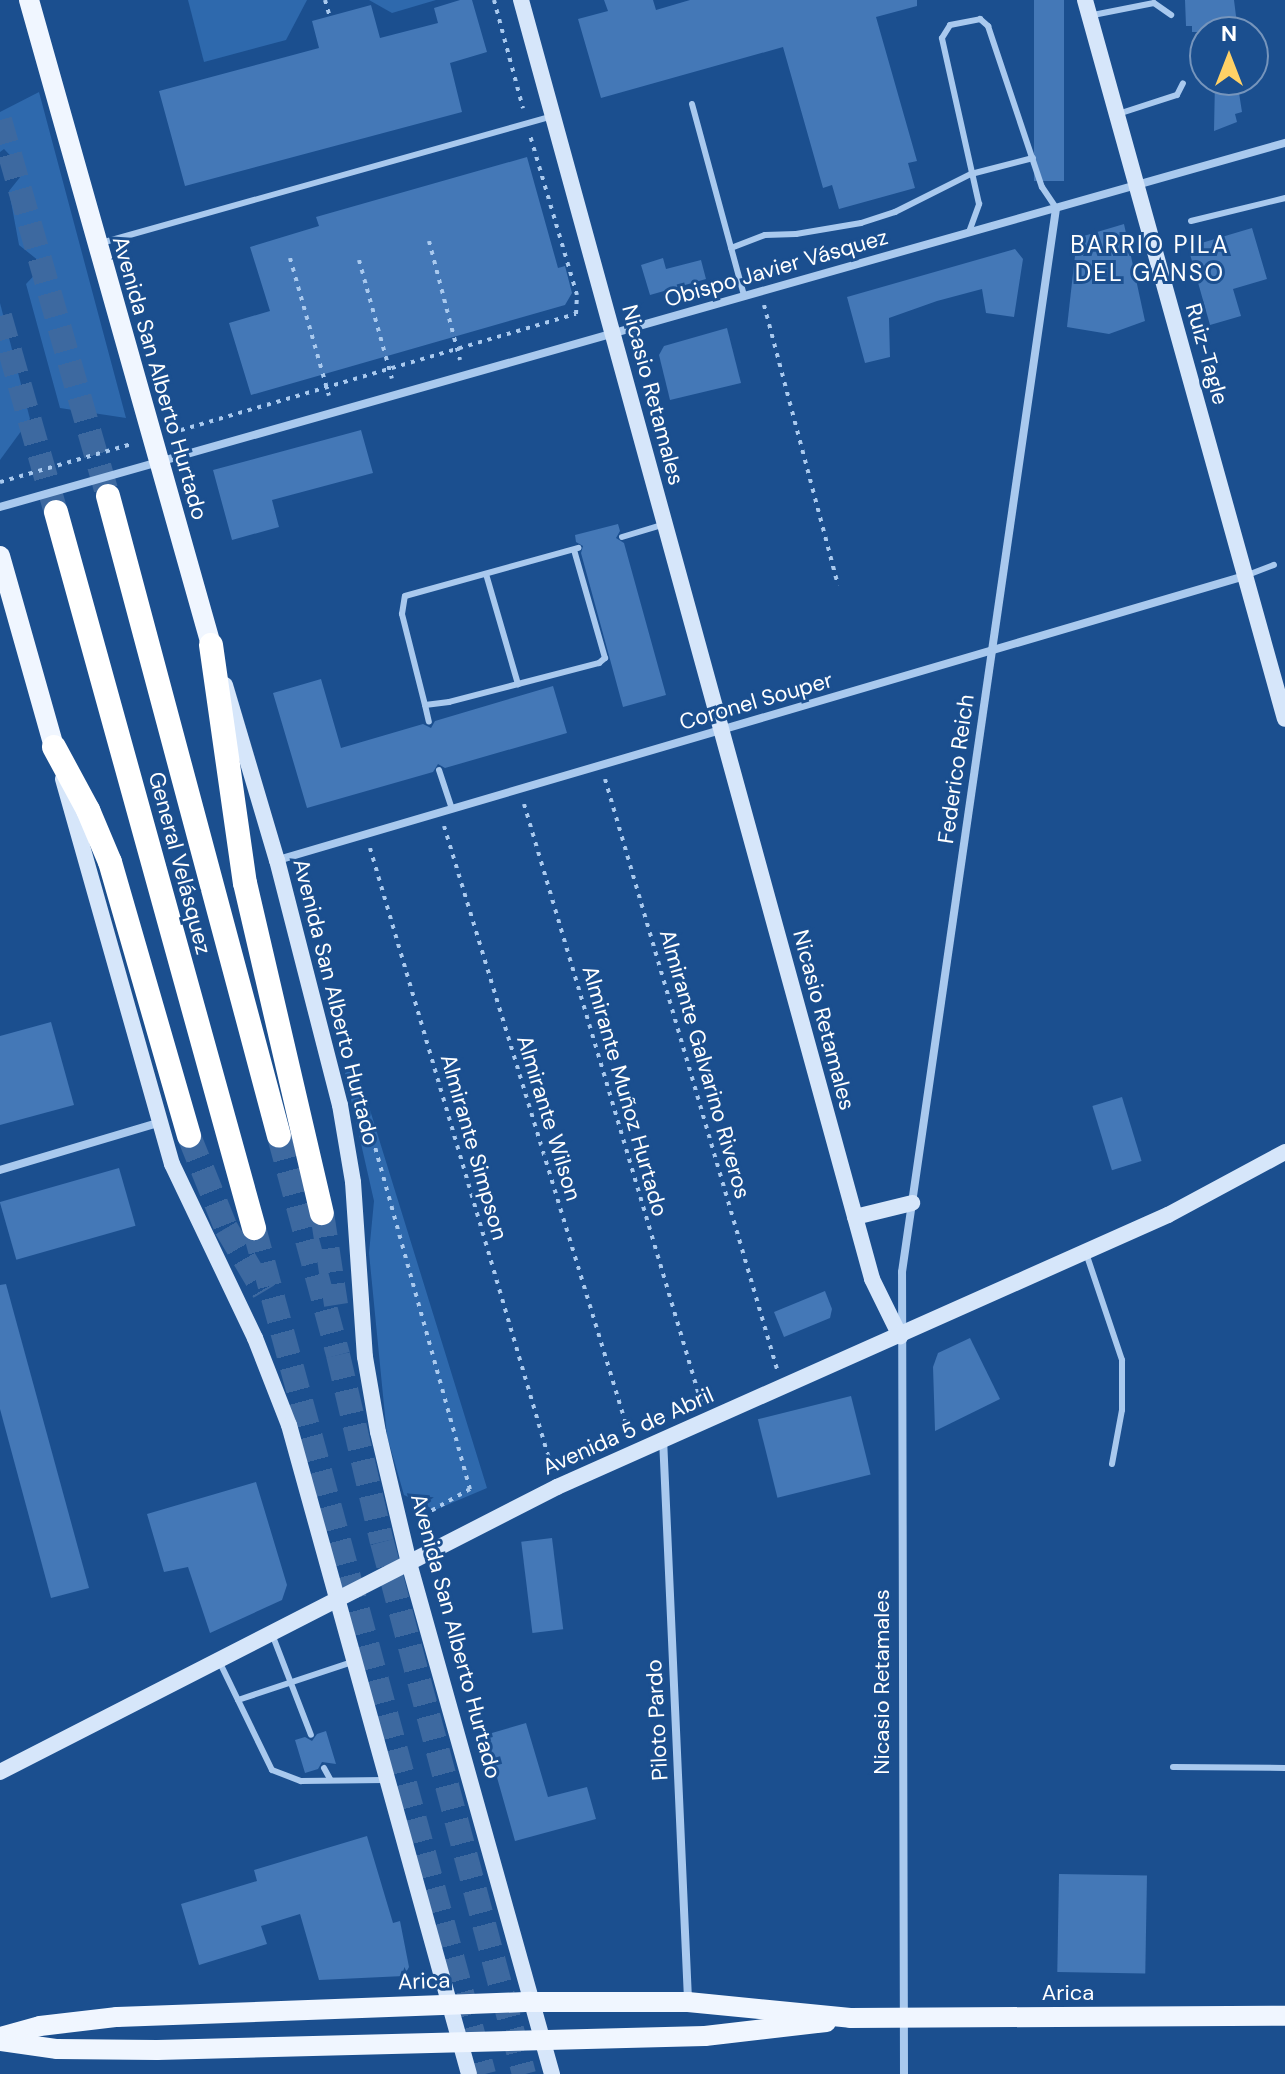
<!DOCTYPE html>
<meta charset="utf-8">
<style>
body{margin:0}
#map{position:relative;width:1285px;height:2074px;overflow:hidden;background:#1b4f8f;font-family:"DM Sans",sans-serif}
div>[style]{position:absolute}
.green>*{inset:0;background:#2e69ad}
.building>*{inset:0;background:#4478b7;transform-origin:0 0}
.highway-tunnel>*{height:24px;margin-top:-12px;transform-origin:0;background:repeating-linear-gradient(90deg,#3d69a0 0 24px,transparent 0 36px)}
.path>*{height:4px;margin-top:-2px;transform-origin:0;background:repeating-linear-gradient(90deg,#a9c9ee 0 4px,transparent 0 10px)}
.lane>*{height:6px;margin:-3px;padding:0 3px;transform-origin:3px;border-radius:3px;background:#a9c9ee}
.street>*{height:8px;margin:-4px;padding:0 4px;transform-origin:4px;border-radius:4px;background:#a9c9ee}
.secondary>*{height:16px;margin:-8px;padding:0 8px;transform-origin:8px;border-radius:8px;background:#d6e6fa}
.primary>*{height:20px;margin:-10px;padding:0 10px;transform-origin:10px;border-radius:10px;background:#f0f6ff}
.highway>*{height:24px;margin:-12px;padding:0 12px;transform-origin:12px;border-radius:12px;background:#fff}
span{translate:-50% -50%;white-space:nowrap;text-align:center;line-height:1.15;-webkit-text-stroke:6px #1b4f8f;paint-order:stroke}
.street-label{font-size:22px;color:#fff}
.neighbourhood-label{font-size:24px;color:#fff;letter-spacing:2px}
.north{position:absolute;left:1189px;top:16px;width:80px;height:80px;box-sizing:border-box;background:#1b4f8f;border:2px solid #7695bc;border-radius:50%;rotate:0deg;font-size:22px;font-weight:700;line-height:32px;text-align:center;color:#fff}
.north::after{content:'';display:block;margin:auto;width:28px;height:36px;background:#ffd166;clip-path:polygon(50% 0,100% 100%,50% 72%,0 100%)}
</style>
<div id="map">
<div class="green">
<div style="clip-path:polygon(188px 0,307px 0,286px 40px,204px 62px)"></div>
<div style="clip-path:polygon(369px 0,436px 0,392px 13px)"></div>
<div style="clip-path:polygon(39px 92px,126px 418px,60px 408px,26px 284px,44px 265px,19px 245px,9px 191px,25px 171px,4px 149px,0 152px,0 112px)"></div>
<div style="clip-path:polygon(0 303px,30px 419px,0 460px)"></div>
<div style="clip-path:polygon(357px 1068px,487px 1488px,435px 1510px,404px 1495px,387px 1436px,369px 1253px,374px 1201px,345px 1073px)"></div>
</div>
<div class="building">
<div style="clip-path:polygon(460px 0,472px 0,487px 52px,450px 63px,462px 112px,185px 186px,159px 91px,319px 48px,312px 21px,371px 5px,380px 38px,438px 23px,434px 8px)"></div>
<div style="clip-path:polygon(604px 0,653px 0,656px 10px,690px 0,917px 0,917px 6px,876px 17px,917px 161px,908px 163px,915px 188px,839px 209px,832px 185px,823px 188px,783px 47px,601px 98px,578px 19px,608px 11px)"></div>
<div style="left:1034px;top:0;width:30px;height:181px"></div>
<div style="clip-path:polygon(1185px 0,1234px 0,1238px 32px,1192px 32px,1192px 26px,1186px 26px)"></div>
<div style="clip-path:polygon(1215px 80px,1237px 80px,1242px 112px,1235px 114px,1237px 122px,1214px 131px)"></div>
<div style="clip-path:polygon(527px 157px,558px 268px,565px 266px,572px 293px,565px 305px,251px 395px,229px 323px,270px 311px,250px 247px,319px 226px,316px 217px)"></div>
<div style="clip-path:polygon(1124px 224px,1145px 321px,1109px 334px,1067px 327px,1077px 238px)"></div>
<div style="clip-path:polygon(1252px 228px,1267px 279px,1233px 289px,1241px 316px,1210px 325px,1188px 247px)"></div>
<div style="clip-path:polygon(1015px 249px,1023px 259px,1014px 317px,986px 313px,982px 289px,937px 301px,889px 318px,890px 357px,865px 363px,847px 297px)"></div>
<div style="clip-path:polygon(663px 258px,666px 269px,701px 260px,706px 279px,650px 295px,641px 265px)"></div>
<div style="clip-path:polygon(727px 328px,741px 383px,670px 400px,659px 355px,664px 346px)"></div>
<div style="clip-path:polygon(361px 430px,373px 473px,272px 500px,279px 527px,232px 540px,213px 470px)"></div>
<div style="clip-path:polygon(618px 524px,620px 531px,616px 538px,624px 543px,666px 695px,623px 707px,581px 553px,583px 546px,576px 542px,575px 535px)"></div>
<div style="clip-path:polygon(321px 679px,341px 748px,423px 724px,431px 728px,435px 721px,553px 686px,567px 733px,445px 768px,438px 764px,433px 772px,307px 808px,273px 693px)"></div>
<div style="clip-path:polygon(51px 1022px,74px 1105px,0 1125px,0 1036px)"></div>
<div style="left:1122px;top:1097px;width:67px;height:31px;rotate:73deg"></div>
<div style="left:119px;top:1168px;width:60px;height:124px;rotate:74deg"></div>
<div style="clip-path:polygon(6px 1284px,89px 1588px,51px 1598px,0 1409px,0 1285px)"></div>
<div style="clip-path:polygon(825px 1291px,832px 1309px,830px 1318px,784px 1337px,774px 1312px)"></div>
<div style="clip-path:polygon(970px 1338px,1000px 1399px,935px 1431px,933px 1367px,938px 1353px)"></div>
<div style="left:851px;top:1396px;width:81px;height:96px;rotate:76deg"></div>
<div style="clip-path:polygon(256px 1482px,287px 1585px,282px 1600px,210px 1633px,188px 1567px,164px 1572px,147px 1514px)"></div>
<div style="left:552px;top:1538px;width:92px;height:31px;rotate:83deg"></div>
<div style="clip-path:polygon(526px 1723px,548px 1797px,587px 1787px,596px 1819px,515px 1841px,485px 1735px)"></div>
<div style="clip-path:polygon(326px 1731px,336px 1764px,322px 1762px,318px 1769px,305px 1773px,295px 1740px,305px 1737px,312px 1741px,317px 1734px)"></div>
<div style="clip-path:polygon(367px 1836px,393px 1923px,400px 1921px,409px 1967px,404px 1976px,319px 1980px,300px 1914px,261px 1926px,267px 1944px,199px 1965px,181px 1904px,257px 1881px,254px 1870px)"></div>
<div style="left:1059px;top:1874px;width:88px;height:98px;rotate:1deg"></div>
</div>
<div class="highway-tunnel">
<div style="left:0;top:120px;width:391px;rotate:74deg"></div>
<div style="left:0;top:316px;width:204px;rotate:74.1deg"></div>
<div style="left:189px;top:1136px;width:99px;rotate:68.1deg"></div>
<div style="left:226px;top:1228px;width:74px;rotate:59.3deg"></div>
<div style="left:279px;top:1136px;width:227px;rotate:74.9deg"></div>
<div style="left:338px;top:1355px;width:192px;rotate:76.8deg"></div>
<div style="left:382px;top:1542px;width:551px;rotate:75.06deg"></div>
<div style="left:322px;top:1213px;width:93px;rotate:81.3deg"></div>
<div style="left:254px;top:1228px;width:877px;rotate:74.79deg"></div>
</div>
<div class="path">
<div style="left:325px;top:0;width:18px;rotate:74deg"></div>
<div style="left:494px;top:0;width:112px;rotate:75deg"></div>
<div style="left:429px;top:241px;width:123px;rotate:75.4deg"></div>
<div style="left:290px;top:258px;width:143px;rotate:74.2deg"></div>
<div style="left:359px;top:260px;width:123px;rotate:74.5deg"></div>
<div style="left:764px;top:305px;width:290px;rotate:75.2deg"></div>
<div style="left:171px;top:433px;width:422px;rotate:-16.4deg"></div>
<div style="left:576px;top:314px;width:19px;rotate:-87deg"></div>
<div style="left:577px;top:295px;width:167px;rotate:-106.4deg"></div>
<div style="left:0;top:482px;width:137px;rotate:-16.1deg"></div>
<div style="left:605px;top:779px;width:615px;rotate:73.75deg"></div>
<div style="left:524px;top:804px;width:624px;rotate:73.51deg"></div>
<div style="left:444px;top:826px;width:636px;rotate:73.08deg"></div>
<div style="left:370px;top:848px;width:647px;rotate:73.67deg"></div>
<div style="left:362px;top:1100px;width:404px;rotate:74.5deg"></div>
<div style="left:470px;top:1489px;width:49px;rotate:150.8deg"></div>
</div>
<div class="lane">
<div style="left:1093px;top:15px;width:62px;rotate:-11.1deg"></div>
<div style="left:1154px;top:3px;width:21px;rotate:35deg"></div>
<div style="left:692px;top:104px;width:198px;rotate:74.8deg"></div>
<div style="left:1118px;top:114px;width:62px;rotate:-17.9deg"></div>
<div style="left:1177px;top:95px;width:13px;rotate:-63deg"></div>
<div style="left:1191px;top:221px;width:97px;rotate:-13.7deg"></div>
<div style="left:969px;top:232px;width:30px;rotate:-70deg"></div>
<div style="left:979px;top:204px;width:170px;rotate:-102.6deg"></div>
<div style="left:942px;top:38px;width:15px;rotate:-58deg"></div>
<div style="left:950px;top:25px;width:31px;rotate:-11deg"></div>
<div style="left:980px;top:19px;width:11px;rotate:41deg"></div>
<div style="left:988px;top:26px;width:170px;rotate:71.5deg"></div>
<div style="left:1042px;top:187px;width:25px;rotate:56deg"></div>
<div style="left:101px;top:243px;width:469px;rotate:-15.7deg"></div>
<div style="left:731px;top:248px;width:36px;rotate:-21deg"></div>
<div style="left:765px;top:235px;width:31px;rotate:-2deg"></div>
<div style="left:796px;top:234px;width:66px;rotate:-9.6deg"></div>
<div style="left:861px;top:223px;width:36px;rotate:-18deg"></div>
<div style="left:895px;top:212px;width:85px;rotate:-26.6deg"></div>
<div style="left:971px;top:174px;width:64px;rotate:-14.5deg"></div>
<div style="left:622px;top:537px;width:42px;rotate:-16.7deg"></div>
<div style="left:486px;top:574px;width:115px;rotate:73.8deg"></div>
<div style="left:518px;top:684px;width:71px;rotate:165.4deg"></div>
<div style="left:449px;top:702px;width:24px;rotate:173deg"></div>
<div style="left:425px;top:705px;width:94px;rotate:-104.2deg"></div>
<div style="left:402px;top:614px;width:18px;rotate:-81deg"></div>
<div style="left:405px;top:596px;width:180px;rotate:-15.5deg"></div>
<div style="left:1245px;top:576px;width:31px;rotate:-21deg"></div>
<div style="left:518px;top:684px;width:84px;rotate:-14.5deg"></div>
<div style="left:599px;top:663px;width:8px;rotate:-40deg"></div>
<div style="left:605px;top:658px;width:112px;rotate:-106deg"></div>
<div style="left:425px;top:705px;width:17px;rotate:77deg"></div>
<div style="left:439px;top:770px;width:41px;rotate:71.6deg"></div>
<div style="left:1086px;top:1253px;width:113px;rotate:71.4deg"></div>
<div style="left:1122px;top:1360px;width:50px;rotate:90deg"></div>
<div style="left:1122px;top:1410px;width:55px;rotate:100.5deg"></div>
<div style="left:272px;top:1634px;width:108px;rotate:68.9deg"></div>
<div style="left:220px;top:1663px;width:119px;rotate:64.1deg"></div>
<div style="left:272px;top:1770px;width:31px;rotate:21deg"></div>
<div style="left:301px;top:1781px;width:83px;rotate:-0.7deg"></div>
<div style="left:238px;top:1700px;width:120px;rotate:-18.4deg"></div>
<div style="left:1173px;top:1767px;width:112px;rotate:0.5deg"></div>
<div style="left:324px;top:1768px;width:13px;rotate:61deg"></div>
</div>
<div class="street">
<div style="left:0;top:507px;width:1336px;rotate:-15.82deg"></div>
<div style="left:278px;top:860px;width:1008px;rotate:-16.37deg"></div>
<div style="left:0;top:1170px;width:165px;rotate:-16.6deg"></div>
<div style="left:663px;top:1438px;width:563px;rotate:87.45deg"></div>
<div style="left:904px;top:2074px;width:802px;rotate:-90.14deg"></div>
<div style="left:902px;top:1272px;width:1075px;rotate:-81.76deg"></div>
</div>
<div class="secondary">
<div style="left:521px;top:0;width:1326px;rotate:74.65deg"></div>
<div style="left:872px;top:1279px;width:64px;rotate:63.8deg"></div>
<div style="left:1085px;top:0;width:746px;rotate:74.46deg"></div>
<div style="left:225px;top:685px;width:183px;rotate:73.5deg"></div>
<div style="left:277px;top:860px;width:253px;rotate:75.6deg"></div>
<div style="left:340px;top:1105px;width:78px;rotate:80.4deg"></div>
<div style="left:353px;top:1182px;width:175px;rotate:86.1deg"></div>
<div style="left:365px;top:1357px;width:76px;rotate:80.2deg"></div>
<div style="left:378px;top:1432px;width:135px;rotate:76.7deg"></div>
<div style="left:409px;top:1563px;width:531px;rotate:74.37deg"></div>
<div style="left:63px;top:779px;width:400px;rotate:74.2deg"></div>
<div style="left:172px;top:1164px;width:193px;rotate:64.5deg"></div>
<div style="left:255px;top:1338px;width:93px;rotate:68.7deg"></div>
<div style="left:289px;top:1425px;width:673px;rotate:74.5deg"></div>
<div style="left:855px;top:1217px;width:59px;rotate:-13.8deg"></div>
<div style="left:0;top:1772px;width:626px;rotate:-27.1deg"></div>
<div style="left:557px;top:1487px;width:669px;rotate:-24deg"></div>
<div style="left:1168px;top:1215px;width:133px;rotate:-28.3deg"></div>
</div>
<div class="primary">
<div style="left:29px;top:0;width:670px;rotate:74.24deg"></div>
<div style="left:0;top:556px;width:198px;rotate:74.2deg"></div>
<div style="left:0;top:2037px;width:41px;rotate:-15.4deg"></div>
<div style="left:40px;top:2026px;width:78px;rotate:-6.7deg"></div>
<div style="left:117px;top:2017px;width:414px;rotate:-2.1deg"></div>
<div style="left:531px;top:2002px;width:157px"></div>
<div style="left:688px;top:2002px;width:163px;rotate:5.6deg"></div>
<div style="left:850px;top:2018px;width:435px;rotate:-0.3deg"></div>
<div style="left:0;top:2041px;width:58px;rotate:8deg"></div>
<div style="left:57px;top:2049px;width:100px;rotate:0.6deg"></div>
<div style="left:157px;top:2050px;width:548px;rotate:-1.46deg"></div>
<div style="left:705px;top:2036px;width:122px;rotate:-6.6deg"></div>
</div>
<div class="highway">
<div style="left:108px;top:496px;width:662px;rotate:75.04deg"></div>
<div style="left:56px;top:512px;width:743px;rotate:74.54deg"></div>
<div style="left:211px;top:645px;width:240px;rotate:81.9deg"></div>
<div style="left:245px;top:883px;width:339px;rotate:76.9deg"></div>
<div style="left:54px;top:747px;width:72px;rotate:61.6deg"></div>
<div style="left:88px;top:810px;width:56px;rotate:67.1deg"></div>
<div style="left:110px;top:862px;width:285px;rotate:73.9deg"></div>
</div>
<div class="street-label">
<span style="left:776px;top:268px;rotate:-16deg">Obispo Javier Vásquez</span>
<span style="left:1207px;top:354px;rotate:74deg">Ruiz-Tagle</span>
<span style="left:160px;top:378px;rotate:74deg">Avenida San Alberto Hurtado</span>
<span style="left:653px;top:395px;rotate:75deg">Nicasio Retamales</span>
<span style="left:756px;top:701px;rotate:-16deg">Coronel Souper</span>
<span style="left:956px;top:769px;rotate:-82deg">Federico Reich</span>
<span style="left:180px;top:863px;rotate:75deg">General Velásquez</span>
<span style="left:336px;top:1002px;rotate:76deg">Avenida San Alberto Hurtado</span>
<span style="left:824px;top:1020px;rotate:75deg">Nicasio Retamales</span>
<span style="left:705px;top:1064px;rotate:74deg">Almirante Galvarino Riveros</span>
<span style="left:625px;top:1091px;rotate:74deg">Almirante Muñoz Hurtado</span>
<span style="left:549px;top:1118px;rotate:73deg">Almirante Wilson</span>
<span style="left:474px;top:1147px;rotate:74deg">Almirante Simpson</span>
<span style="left:628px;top:1431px;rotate:-24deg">Avenida 5 de Abril</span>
<span style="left:456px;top:1636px;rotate:75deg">Avenida San Alberto Hurtado</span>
<span style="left:882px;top:1682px;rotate:-90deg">Nicasio Retamales</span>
<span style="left:657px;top:1720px;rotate:-93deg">Piloto Pardo</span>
<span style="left:424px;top:1981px;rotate:-2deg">Arica</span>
<span style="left:1068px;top:1993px">Arica</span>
</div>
<div class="neighbourhood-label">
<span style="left:1150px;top:259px">BARRIO PILA<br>DEL GANSO</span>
</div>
<div class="north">N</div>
</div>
